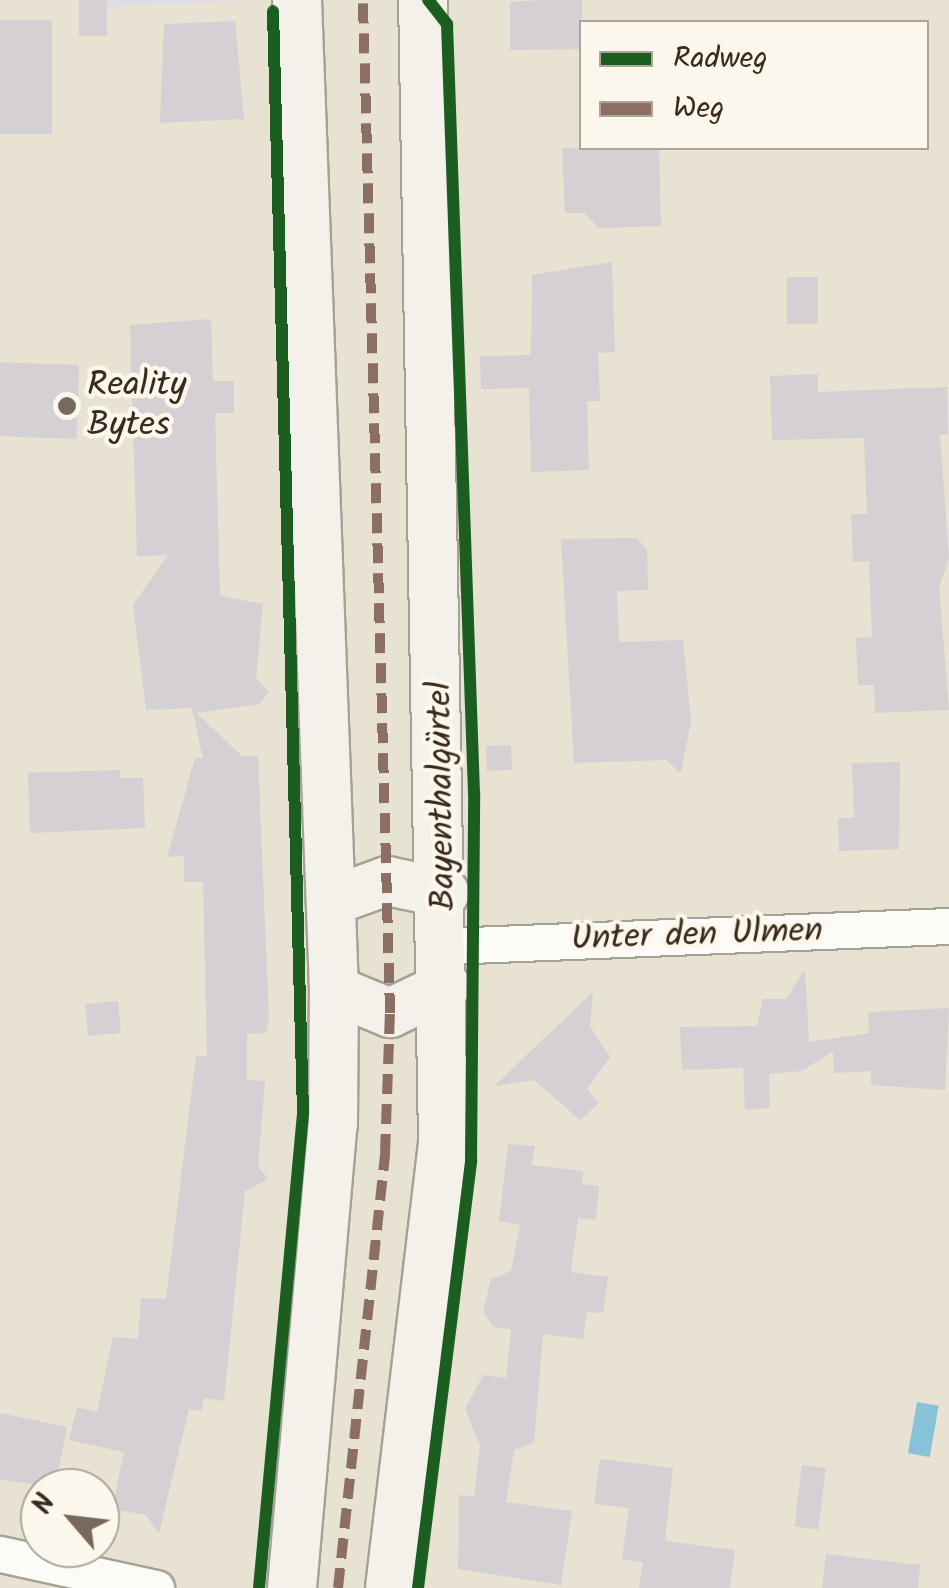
<!DOCTYPE html>
<meta charset="utf-8">
<style>
body{margin:0}
#map{position:relative;width:949px;height:1588px;overflow:hidden;background:#e7e2d1;font-family:Kalam,sans-serif}
div>[style]{position:absolute}
[style*='--x']{left:calc(var(--x)*1px);top:calc(var(--y)*1px);width:calc(var(--w)*1px);rotate:calc(var(--a)*1deg)}
.built>*{inset:0;background:#dedce6}
.water>*{inset:0;background:#87c2d8;transform-origin:0 0}
.building>*{inset:0;background:#d5d0d3;transform-origin:0 0}
.roads{filter:drop-shadow(2px 0 #a6a195) drop-shadow(-2px 0 #a6a195) drop-shadow(0 2px #a6a195) drop-shadow(0 -2px #a6a195)}
.street>*{height:35px;margin:-17.5px;padding:0 17.5px;transform-origin:17.5px;border-radius:17.5px;background:#fbfbf8}
.secondary>*{height:48px;margin:-24px;padding:0 24px;transform-origin:24px;border-radius:24px;background:#f4f0ea}
.quiet>*{height:10px;margin-top:-5px;transform-origin:0;background:repeating-linear-gradient(90deg,#8d6e63 0 20px,transparent 0 30px)}
.cycleway>*{height:12px;margin:-6px;padding:0 6px;transform-origin:6px;border-radius:6px;background:#1b5e20}
.dots>*{width:28px;height:28px;translate:-50% -50%;box-sizing:border-box;border:5px solid #fbf7ec;border-radius:50%}
span{translate:-50% -50%;white-space:nowrap;text-align:center;line-height:1.15;-webkit-text-stroke:9px #fbf7ec;paint-order:stroke}
.poi-label{font-size:35px;color:#3b2a1e}
.left{translate:0 -50%;text-align:left}
.street-label{font-size:35px;color:#3b2a1e}
.legend{position:absolute;left:579px;top:20px;width:350px;height:130px;box-sizing:border-box;background:#fbf7ec;border:2px solid #aea59a;margin:0;padding:12px 18px;list-style:none;font-size:30px;color:#3b2a1e}
.legend li{display:flex;align-items:center;gap:20px;height:50px}
.legend b{width:50px;border:2px solid #aea59a}
.north{position:absolute;left:20px;top:1468px;width:100px;height:100px;box-sizing:border-box;background:#fbf7ec;border:2px solid #aea59a;border-radius:50%;rotate:298deg;font-size:28px;font-weight:700;line-height:40px;text-align:center;color:#3b2a1e}
.north::after{content:'';display:block;margin:auto;width:35px;height:45px;background:#776a5d;clip-path:polygon(50% 0,100% 100%,50% 72%,0 100%)}
</style>
<div id="map">
<div class="built">
<div style="clip-path:polygon(78px 0,251px 0,78px 8px)"></div>
</div>
<div class="water">
<div style="left:917px;top:1402px;width:22px;height:52px;rotate:10deg"></div>
</div>
<div class="building">
<div style="left:79px;top:0;width:28px;height:36px"></div>
<div style="clip-path:polygon(541px 0,582px 0,582px 49px,510px 50px,510px 2px)"></div>
<div style="left:52px;top:20px;width:114px;height:52px;rotate:90deg"></div>
<div style="clip-path:polygon(235px 21px,244px 119px,160px 123px,164px 24px)"></div>
<div style="clip-path:polygon(562px 148px,659px 148px,661px 226px,599px 228px,584px 213px,565px 213px)"></div>
<div style="clip-path:polygon(612px 262px,615px 352px,598px 353px,600px 401px,587px 401px,589px 470px,531px 472px,529px 388px,481px 389px,480px 356px,531px 355px,532px 275px)"></div>
<div style="left:787px;top:277px;width:31px;height:47px"></div>
<div style="clip-path:polygon(211px 319px,213px 381px,234px 381px,234px 413px,215px 413px,220px 596px,263px 604px,256px 678px,269px 692px,259px 704px,196px 713px,242px 756px,258px 756px,269px 1020px,266px 1033px,247px 1034px,247px 1080px,265px 1081px,258px 1167px,268px 1179px,245px 1191px,224px 1401px,204px 1398px,201px 1411px,189px 1409px,159px 1533px,146px 1515px,112px 1509px,124px 1452px,69px 1440px,77px 1407px,97px 1412px,113px 1337px,138px 1339px,141px 1298px,166px 1299px,196px 1056px,207px 1056px,203px 882px,184px 882px,184px 856px,167px 857px,195px 758px,203px 758px,192px 708px,146px 710px,133px 605px,168px 555px,137px 556px,130px 325px)"></div>
<div style="left:79px;top:365px;width:74px;height:79px;rotate:92deg"></div>
<div style="clip-path:polygon(818px 374px,818px 392px,947px 387px,948px 434px,940px 435px,949px 558px,939px 587px,949px 710px,875px 713px,874px 685px,858px 685px,856px 638px,872px 637px,869px 561px,853px 562px,851px 514px,867px 514px,864px 438px,772px 440px,770px 376px)"></div>
<div style="clip-path:polygon(636px 538px,647px 550px,648px 590px,617px 591px,619px 642px,683px 640px,691px 721px,681px 773px,666px 760px,574px 763px,561px 539px)"></div>
<div style="left:511px;top:745px;width:25px;height:25px;rotate:88deg"></div>
<div style="clip-path:polygon(900px 762px,899px 849px,839px 851px,838px 818px,854px 818px,852px 763px)"></div>
<div style="clip-path:polygon(120px 770px,120px 778px,143px 778px,145px 828px,30px 833px,28px 773px)"></div>
<div style="clip-path:polygon(805px 969px,809px 1042px,869px 1033px,868px 1012px,949px 1008px,945px 1090px,871px 1085px,871px 1071px,834px 1073px,833px 1051px,802px 1071px,769px 1074px,770px 1108px,745px 1110px,743px 1068px,682px 1070px,680px 1027px,757px 1026px,763px 999px,786px 999px)"></div>
<div style="clip-path:polygon(593px 992px,590px 1027px,610px 1057px,587px 1089px,599px 1103px,580px 1120px,534px 1080px,494px 1086px)"></div>
<div style="left:118px;top:1001px;width:32px;height:33px;rotate:85deg"></div>
<div style="clip-path:polygon(508px 1144px,535px 1146px,532px 1165px,583px 1171px,582px 1184px,599px 1186px,596px 1220px,578px 1218px,571px 1272px,608px 1277px,603px 1313px,587px 1312px,583px 1339px,543px 1334px,534px 1442px,514px 1450px,506px 1502px,572px 1511px,561px 1585px,458px 1569px,459px 1495px,474px 1497px,480px 1446px,465px 1408px,484px 1375px,506px 1378px,511px 1329px,493px 1327px,483px 1311px,491px 1279px,511px 1271px,520px 1225px,499px 1221px)"></div>
<div style="clip-path:polygon(0 1413px,67px 1427px,55px 1488px,0 1479px)"></div>
<div style="clip-path:polygon(600px 1459px,673px 1468px,665px 1541px,735px 1550px,730px 1588px,639px 1588px,643px 1562px,622px 1559px,629px 1508px,594px 1504px)"></div>
<div style="left:802px;top:1465px;width:24px;height:62px;rotate:7deg"></div>
<div style="clip-path:polygon(826px 1554px,920px 1565px,918px 1588px,822px 1588px)"></div>
</div>
<div class="roads">
<div class="street">
<div style="--x:446;--y:946;--w:503;--a:-2.28"></div>
<div style="--x:0;--y:1554;--w:160;--a:12.3"></div>
</div>
<div class="secondary">
<div style="--x:332;--y:901;--w:59;--a:-20"></div>
<div style="--x:387;--y:881;--w:59;--a:11.7"></div>
<div style="--x:334;--y:990;--w:61;--a:22.3"></div>
<div style="--x:390;--y:1013;--w:62;--a:-25.7"></div>
<div style="--x:292;--y:1588;--w:466;--a:-85"></div>
<div style="--x:333;--y:1124;--w:134;--a:-89.6"></div>
<div style="--x:334;--y:990;--w:991;--a:-92.14"></div>
<div style="--x:390;--y:1588;--w:450;--a:-83.2"></div>
<div style="--x:443;--y:1141;--w:1141;--a:-91"></div>
</div>
</div>
<div class="quiet">
<div style="--x:338;--y:1588;--w:437;--a:-83.8"></div>
<div style="--x:385;--y:1154;--w:141;--a:-88"></div>
<div style="--x:390;--y:1013;--w:1013;--a:-91.53"></div>
</div>
<div class="cycleway">
<div style="--x:259;--y:1588;--w:477;--a:-84.7"></div>
<div style="--x:303;--y:1113;--w:1102;--a:-91.56"></div>
<div style="--x:418;--y:1588;--w:430;--a:-82.9"></div>
<div style="--x:471;--y:1161;--w:368;--a:-89.5"></div>
<div style="--x:474;--y:793;--w:769;--a:-92.01"></div>
<div style="--x:447;--y:24;--w:31;--a:-128"></div>
</div>
<div class="dots">
<div style="left:67px;top:406px;background:#776a5d"></div>
</div>
<div class="poi-label">
<span class="left" style="left:87px;top:406px">Reality<br>Bytes</span>
</div>
<div class="street-label">
<span style="left:443px;top:796px;rotate:-91deg">Bayenthalgürtel</span>
<span style="left:697px;top:936px;rotate:-2deg">Unter den Ulmen</span>
</div>
<ul class="legend">
<li><b style="height:12px;background:#1b5e20"></b>Radweg</li>
<li><b style="height:12px;background:#8d6e63"></b>Weg</li>
</ul>
<div class="north">N</div>
</div>
